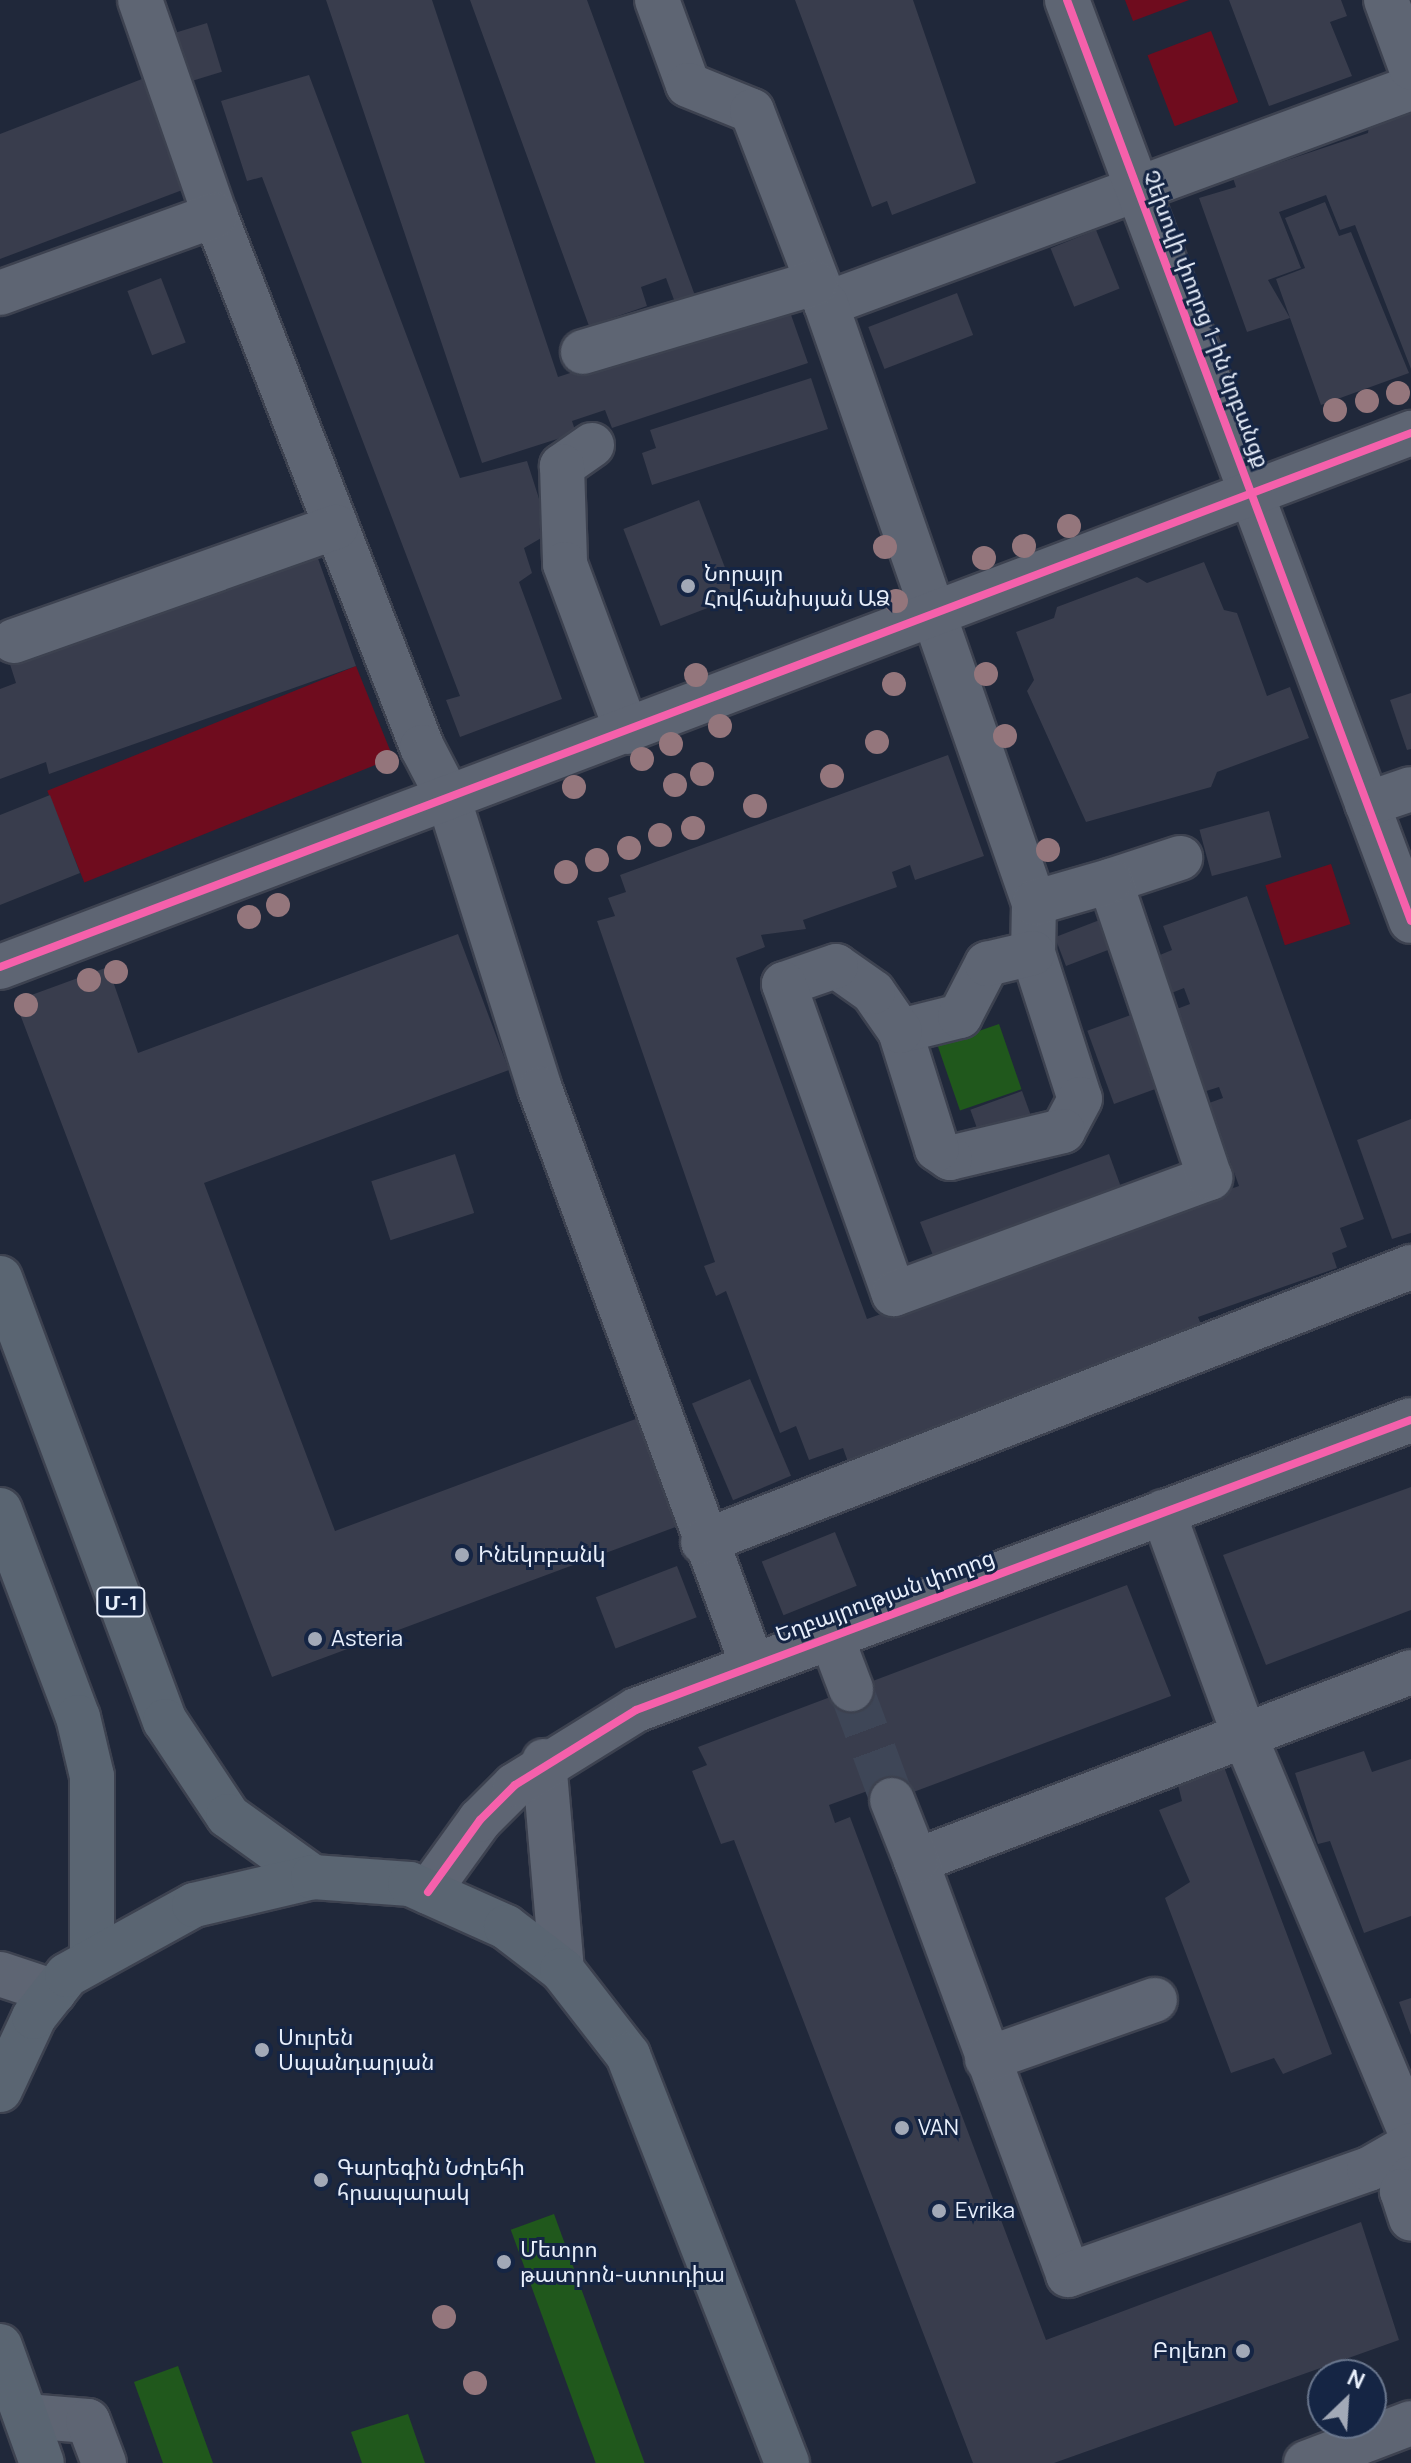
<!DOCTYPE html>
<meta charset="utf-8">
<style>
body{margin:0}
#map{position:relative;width:1411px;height:2463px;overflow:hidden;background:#20283a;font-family:Manrope,"Noto Sans Armenian",sans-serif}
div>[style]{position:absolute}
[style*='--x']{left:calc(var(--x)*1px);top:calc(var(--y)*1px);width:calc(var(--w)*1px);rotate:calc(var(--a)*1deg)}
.green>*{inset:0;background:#6f0c1e;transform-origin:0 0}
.water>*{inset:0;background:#20581c;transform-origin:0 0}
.building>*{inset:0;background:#393d4d;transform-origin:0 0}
.minor-tunnel>*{height:44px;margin-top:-22px;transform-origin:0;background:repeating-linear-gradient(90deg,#3e4657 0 44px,transparent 0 66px)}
.roads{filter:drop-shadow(2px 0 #3d4250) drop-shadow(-2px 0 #3d4250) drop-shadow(0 2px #3d4250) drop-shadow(0 -2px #3d4250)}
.minor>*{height:44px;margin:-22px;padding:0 22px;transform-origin:22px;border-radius:22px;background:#5e6573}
.major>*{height:44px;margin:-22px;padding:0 22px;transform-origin:22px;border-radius:22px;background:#5a6572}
.cycleway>*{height:8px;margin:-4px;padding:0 4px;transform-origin:4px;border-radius:4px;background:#f560ab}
.trees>*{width:24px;height:24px;margin:-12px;border-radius:50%;background:#94767c}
.dots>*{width:22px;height:22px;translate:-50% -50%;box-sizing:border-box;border:4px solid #152544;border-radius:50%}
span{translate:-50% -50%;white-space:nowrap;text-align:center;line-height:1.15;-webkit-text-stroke:6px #152544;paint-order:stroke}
.shield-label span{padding:2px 6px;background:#152544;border:2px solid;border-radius:6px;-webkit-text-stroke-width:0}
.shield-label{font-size:20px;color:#e8effb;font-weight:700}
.street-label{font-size:22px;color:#e8effb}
.poi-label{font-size:22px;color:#e8effb}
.left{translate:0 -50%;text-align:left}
.right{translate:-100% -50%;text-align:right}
.north{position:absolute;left:1307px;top:2359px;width:80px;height:80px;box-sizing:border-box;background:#152544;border:2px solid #69768d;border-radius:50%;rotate:25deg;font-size:22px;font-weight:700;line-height:32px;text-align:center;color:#e8effb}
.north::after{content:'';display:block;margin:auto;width:28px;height:36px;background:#a2a9b7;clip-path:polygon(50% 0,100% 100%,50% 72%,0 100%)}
</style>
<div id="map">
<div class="green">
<div style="clip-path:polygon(1125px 0,1189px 0,1133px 21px)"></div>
<div style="left:1211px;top:31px;width:76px;height:68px;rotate:69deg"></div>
<div style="left:356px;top:666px;width:99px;height:333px;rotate:68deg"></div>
<div style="left:1331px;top:864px;width:63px;height:69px;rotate:72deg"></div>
</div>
<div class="water">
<div style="left:999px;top:1024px;width:69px;height:65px;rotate:71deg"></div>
<div style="left:554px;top:2214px;width:265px;height:46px;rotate:70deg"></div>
<div style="clip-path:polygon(178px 2366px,213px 2463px,163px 2463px,134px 2382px)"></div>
<div style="clip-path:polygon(408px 2414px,425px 2463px,362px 2463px,351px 2432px)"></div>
</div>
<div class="building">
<div style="clip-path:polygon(326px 0,432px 0,558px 377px,706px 328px,710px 339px,790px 312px,808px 363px,612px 428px,605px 410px,572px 421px,576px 433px,482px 463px)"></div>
<div style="clip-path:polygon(470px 0,587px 0,697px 301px,677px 308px,666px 278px,641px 287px,647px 306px,589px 326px)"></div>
<div style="clip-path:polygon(795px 0,913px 0,976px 183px,892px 215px,887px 201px,872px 207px)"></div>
<div style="clip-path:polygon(1229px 0,1341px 0,1347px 16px,1330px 22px,1352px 76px,1269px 106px)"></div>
<div style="left:207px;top:23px;width:51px;height:34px;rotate:73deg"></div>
<div style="clip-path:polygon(309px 75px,460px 478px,527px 461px,550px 533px,524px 548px,532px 573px,519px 582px,562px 699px,460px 737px,446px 700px,460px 696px,262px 177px,247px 181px,221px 101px)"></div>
<div style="clip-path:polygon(142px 79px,185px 189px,0 259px,0 134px)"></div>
<div style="clip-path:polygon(1411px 107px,1411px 369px,1355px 225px,1340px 230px,1326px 195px,1279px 212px,1301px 268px,1268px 280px,1290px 318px,1276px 279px,1305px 268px,1285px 218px,1325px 202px,1339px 236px,1351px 232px,1409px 373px,1321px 405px,1290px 318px,1247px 332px,1199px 198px,1236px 187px,1233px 178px,1368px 133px,1369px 124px)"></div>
<div style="left:1096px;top:230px;width:63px;height:49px;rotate:68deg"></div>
<div style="left:161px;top:278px;width:69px;height:36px;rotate:69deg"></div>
<div style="left:957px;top:293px;width:45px;height:95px;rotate:69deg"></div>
<div style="clip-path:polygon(811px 378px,828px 429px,652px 485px,642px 453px,656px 448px,650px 430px)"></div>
<div style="left:699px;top:500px;width:104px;height:81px;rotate:69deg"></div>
<div style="clip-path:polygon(315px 550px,356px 666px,49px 774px,46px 762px,0 779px,0 689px,16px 683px,8px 658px)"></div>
<div style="clip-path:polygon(1204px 562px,1224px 610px,1237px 613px,1267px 696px,1290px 687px,1309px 738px,1217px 772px,1211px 787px,1086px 822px,1027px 691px,1034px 680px,1016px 632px,1054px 618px,1057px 607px,1137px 577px,1147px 583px)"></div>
<div style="clip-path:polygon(1411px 693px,1411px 749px,1407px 750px,1390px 700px)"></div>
<div style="clip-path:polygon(948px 755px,984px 856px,915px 880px,910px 865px,892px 872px,897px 887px,803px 920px,806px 929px,761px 935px,765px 947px,736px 958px,867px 1319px,1239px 1186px,1209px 1103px,1223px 1098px,1219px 1087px,1203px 1092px,1174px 1010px,1190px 1004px,1184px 988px,1169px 994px,1155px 957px,1172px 950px,1163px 926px,1247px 896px,1364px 1219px,1340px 1228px,1347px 1247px,1332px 1253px,1337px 1268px,1198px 1317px,1205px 1334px,848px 1462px,843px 1448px,809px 1460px,796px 1426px,780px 1433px,726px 1291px,716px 1296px,704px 1266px,715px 1262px,597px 921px,615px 916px,608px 898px,626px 892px,620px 875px)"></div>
<div style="clip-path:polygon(50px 795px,80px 873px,0 905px,0 815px)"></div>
<div style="left:1269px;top:811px;width:48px;height:72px;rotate:75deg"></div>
<div style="left:1110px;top:916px;width:31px;height:59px;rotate:69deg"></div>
<div style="clip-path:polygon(458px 934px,509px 1070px,204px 1183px,335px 1531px,641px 1417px,681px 1525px,272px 1677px,15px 1001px,108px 967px,138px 1053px)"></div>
<div style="left:1139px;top:1012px;width:78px;height:55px;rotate:70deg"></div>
<div style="left:1022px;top:1091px;width:35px;height:55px;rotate:70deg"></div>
<div style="clip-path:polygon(1411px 1119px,1411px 1233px,1392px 1239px,1357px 1140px)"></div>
<div style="left:455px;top:1154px;width:62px;height:88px;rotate:72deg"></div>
<div style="clip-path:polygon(1109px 1154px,1125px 1198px,934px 1258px,920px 1222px)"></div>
<div style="left:750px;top:1379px;width:105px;height:63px;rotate:67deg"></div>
<div style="clip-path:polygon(1411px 1487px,1411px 1610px,1266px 1665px,1223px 1555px)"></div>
<div style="left:835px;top:1532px;width:58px;height:79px;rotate:68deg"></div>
<div style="left:677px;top:1566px;width:55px;height:87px;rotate:69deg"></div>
<div style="clip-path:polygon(1127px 1585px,1171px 1696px,892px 1800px,879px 1804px,873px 1789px,829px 1805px,835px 1823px,850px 1817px,1046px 2340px,1361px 2222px,1399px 2340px,1054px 2463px,973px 2463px,734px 1840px,721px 1844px,692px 1771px,707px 1765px,698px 1747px)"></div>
<div style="clip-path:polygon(1364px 1751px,1372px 1772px,1411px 1759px,1411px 1916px,1364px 1933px,1330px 1841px,1318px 1844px,1295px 1773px)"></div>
<div style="clip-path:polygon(1224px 1767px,1332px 2054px,1283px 2074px,1274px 2058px,1231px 2073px,1165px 1898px,1190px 1882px,1159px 1810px,1182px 1801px,1178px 1785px)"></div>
<div style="clip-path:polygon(1411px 1998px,1411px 2035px,1399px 2002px)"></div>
</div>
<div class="minor-tunnel">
<div style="--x:851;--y:1689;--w:118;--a:69.7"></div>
</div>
<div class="roads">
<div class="minor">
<div style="--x:140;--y:0;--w:228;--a:70.8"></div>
<div style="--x:215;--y:215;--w:571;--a:68.74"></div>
<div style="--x:422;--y:747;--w:56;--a:62.5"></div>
<div style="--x:448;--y:797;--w:306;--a:72.5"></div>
<div style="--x:540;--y:1089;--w:613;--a:69.76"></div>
<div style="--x:657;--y:0;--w:90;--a:70"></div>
<div style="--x:688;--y:85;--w:69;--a:22.1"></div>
<div style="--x:752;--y:111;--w:207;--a:69"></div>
<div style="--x:826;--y:304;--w:624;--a:-20.27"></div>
<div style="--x:1067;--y:0;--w:983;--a:69.52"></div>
<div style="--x:1386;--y:0;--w:72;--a:69.8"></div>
<div style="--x:0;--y:293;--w:229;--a:-19.9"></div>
<div style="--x:826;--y:304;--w:634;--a:70.85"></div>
<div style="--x:1034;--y:903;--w:50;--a:91.1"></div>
<div style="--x:1033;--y:953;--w:153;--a:72.2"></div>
<div style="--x:1080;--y:1099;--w:36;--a:118"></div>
<div style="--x:1063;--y:1131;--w:116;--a:166.6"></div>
<div style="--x:950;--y:1158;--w:16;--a:-145"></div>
<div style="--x:937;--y:1149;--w:124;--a:-107.4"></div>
<div style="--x:900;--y:1031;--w:62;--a:-14"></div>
<div style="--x:960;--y:1016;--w:59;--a:-62.6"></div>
<div style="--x:987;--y:964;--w:47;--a:-13.4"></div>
<div style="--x:583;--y:352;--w:242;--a:-16.6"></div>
<div style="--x:592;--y:445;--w:37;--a:145"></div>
<div style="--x:562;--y:466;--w:98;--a:88.2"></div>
<div style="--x:565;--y:564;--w:179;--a:69.7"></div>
<div style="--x:14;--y:641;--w:342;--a:-19.5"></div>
<div style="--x:1367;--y:804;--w:46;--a:-18.8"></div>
<div style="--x:1110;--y:881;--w:74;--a:-18.2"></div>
<div style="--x:0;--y:967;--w:1509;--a:-20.73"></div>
<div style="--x:900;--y:1031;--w:47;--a:-124.7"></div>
<div style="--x:873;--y:992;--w:45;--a:-144.9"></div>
<div style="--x:836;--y:966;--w:55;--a:160.9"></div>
<div style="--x:784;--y:984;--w:329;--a:70.5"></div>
<div style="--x:894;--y:1294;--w:337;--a:-20.2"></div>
<div style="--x:1210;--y:1178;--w:313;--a:-108.6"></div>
<div style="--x:1110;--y:881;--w:79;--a:163.9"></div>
<div style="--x:1163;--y:1512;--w:234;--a:70"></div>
<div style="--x:1243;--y:1732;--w:436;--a:67.3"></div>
<div style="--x:703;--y:1542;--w:760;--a:-21.23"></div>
<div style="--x:831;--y:1636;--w:57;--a:69.3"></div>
<div style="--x:1411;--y:1672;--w:530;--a:159.1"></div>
<div style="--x:916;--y:1861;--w:441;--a:69.8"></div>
<div style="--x:1068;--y:2275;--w:319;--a:-19.4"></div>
<div style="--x:1369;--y:2169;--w:48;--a:-29.7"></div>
<div style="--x:544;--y:1761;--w:210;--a:85.1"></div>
<div style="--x:892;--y:1800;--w:66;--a:68.5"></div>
<div style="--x:428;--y:1892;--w:89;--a:-54.2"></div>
<div style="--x:480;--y:1820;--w:49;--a:-45"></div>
<div style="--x:515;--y:1785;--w:142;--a:-31.8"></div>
<div style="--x:636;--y:1710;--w:827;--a:-20.52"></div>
<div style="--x:0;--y:1974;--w:57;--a:18.4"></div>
<div style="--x:987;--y:2059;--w:178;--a:-19.4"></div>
<div style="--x:1411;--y:2178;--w:16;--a:125"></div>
<div style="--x:1402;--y:2191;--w:29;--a:72"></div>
<div style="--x:26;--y:2416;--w:62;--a:4.6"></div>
<div style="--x:88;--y:2421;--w:45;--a:69.1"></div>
<div style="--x:1306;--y:2463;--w:112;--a:-20.9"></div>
</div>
<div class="major">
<div style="--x:0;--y:1278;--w:473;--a:69.6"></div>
<div style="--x:165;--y:1721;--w:114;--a:56.4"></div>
<div style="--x:228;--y:1816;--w:105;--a:35.7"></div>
<div style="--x:0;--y:1510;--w:221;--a:69.4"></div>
<div style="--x:78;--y:1717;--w:61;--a:76.7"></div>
<div style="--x:92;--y:1776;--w:182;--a:90"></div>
<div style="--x:0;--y:2090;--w:81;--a:-65"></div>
<div style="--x:34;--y:2017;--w:53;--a:-51.8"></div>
<div style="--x:67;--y:1975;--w:145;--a:-28.9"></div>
<div style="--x:194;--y:1905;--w:122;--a:-13.2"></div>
<div style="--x:313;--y:1877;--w:97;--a:4.1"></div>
<div style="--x:410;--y:1884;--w:105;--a:24.1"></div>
<div style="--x:506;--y:1927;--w:71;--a:37.5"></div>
<div style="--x:562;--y:1970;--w:108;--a:52.2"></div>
<div style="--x:628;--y:2055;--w:438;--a:68.7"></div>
<div style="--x:0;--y:2346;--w:124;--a:70.3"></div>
</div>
</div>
<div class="cycleway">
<div style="--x:1067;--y:0;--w:983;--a:69.52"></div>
<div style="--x:0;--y:967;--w:1509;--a:-20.73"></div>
<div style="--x:428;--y:1892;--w:89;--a:-54.2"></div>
<div style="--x:480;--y:1820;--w:49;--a:-45"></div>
<div style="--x:515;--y:1785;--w:142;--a:-31.8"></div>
<div style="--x:636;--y:1710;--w:827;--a:-20.52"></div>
</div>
<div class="trees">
<div style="left:1398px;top:393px"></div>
<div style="left:1367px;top:401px"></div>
<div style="left:1335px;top:410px"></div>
<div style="left:1069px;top:526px"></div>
<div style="left:1024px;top:546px"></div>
<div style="left:885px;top:547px"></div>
<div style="left:984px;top:558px"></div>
<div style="left:896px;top:601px"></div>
<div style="left:986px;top:674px"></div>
<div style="left:696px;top:675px"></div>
<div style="left:894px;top:684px"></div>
<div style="left:720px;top:726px"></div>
<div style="left:1005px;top:736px"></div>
<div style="left:877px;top:742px"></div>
<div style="left:671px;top:744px"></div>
<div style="left:642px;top:759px"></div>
<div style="left:387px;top:762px"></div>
<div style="left:702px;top:774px"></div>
<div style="left:832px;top:776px"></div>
<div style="left:675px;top:785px"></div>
<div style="left:574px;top:787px"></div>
<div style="left:755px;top:806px"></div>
<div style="left:693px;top:828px"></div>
<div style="left:660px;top:835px"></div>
<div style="left:629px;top:848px"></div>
<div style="left:1048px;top:850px"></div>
<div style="left:597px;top:860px"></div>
<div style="left:566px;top:872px"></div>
<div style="left:278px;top:905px"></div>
<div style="left:249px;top:917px"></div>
<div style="left:116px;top:972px"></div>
<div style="left:89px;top:980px"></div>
<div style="left:26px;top:1005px"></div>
<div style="left:444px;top:2317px"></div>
<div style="left:475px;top:2383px"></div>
</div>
<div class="dots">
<div style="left:688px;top:586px;background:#a2a9b7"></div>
<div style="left:462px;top:1555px;background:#a2a9b7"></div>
<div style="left:315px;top:1639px;background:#a2a9b7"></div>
<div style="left:262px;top:2050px;background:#a2a9b7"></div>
<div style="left:902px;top:2128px;background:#a2a9b7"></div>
<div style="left:321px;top:2180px;background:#a2a9b7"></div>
<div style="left:939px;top:2211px;background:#a2a9b7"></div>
<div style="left:504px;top:2262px;background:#a2a9b7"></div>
<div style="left:1243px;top:2351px;background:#a2a9b7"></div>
</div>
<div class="shield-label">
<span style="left:121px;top:1602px">Մ-1</span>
</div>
<div class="street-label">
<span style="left:1206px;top:319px;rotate:69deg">Չեխովի փողոց 1-ին նրբանցք</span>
<span style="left:885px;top:1596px;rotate:-20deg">Եղբայրության փողոց</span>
</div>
<div class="poi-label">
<span class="left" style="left:704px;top:586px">Նորայր<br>Հովհանիսյան ԱՁ</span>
<span class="left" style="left:478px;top:1555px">Ինեկոբանկ</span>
<span class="left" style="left:331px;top:1639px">Asteria</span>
<span class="left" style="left:278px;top:2050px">Սուրեն<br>Սպանդարյան</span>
<span class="left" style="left:918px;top:2128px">VAN</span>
<span class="left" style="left:337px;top:2180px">Գարեգին Նժդեհի<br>հրապարակ</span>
<span class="left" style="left:955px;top:2211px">Evrika</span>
<span class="left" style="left:520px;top:2262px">Մետրո<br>թատրոն-ստուդիա</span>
<span class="right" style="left:1227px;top:2351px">Բոլեռո</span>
</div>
<div class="north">N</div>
</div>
